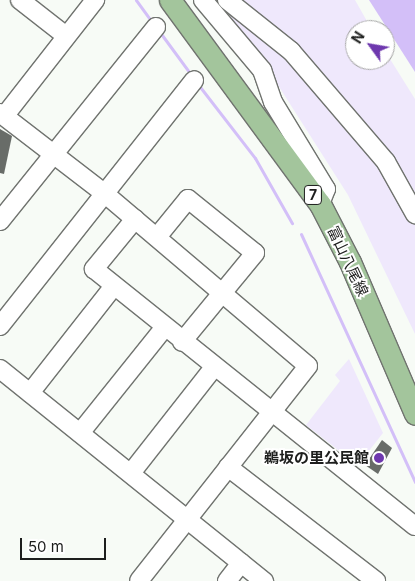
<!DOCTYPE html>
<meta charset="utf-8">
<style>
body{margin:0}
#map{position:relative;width:415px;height:581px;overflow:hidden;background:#f7fbf6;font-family:Inter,"Noto Sans JP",sans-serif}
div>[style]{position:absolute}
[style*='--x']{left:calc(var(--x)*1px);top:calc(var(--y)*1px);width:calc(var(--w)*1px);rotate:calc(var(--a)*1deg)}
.green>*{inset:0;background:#efe8fc}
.water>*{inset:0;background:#d3bff8}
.stream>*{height:3px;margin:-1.5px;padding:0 1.5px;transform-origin:1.5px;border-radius:1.5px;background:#d3bff8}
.building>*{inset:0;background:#686c68}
.roads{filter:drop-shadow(1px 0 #70736f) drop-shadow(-1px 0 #70736f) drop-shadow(0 1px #70736f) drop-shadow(0 -1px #70736f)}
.minor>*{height:18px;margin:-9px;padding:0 9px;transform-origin:9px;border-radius:9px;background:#fff}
.major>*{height:21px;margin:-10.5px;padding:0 10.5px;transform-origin:10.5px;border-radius:10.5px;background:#a3c59c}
.dots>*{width:14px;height:14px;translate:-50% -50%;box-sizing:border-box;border:2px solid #fff;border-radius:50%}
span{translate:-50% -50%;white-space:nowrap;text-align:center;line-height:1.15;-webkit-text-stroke:4px #fff;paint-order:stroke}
.shield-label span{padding:1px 4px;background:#fff;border:1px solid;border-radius:4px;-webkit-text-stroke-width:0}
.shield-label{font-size:14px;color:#1d1e1d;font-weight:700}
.street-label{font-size:15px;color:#1d1e1d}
.poi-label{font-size:15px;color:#1d1e1d;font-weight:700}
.right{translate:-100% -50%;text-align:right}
.north{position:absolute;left:345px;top:20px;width:50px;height:50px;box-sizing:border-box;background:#fff;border:1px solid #a5a5a5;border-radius:50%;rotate:302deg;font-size:14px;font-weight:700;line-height:20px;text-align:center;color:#1d1e1d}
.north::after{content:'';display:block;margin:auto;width:18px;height:22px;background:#6e38ae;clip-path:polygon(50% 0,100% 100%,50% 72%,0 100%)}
.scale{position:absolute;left:20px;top:538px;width:86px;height:22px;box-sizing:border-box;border:2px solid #1d1e1d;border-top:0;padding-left:6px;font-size:15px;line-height:18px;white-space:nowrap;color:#1d1e1d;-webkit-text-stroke:4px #fff;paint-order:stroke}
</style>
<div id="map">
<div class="green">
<div style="clip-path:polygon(214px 0,355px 0,372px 30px,355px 30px,355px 60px,385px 60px,385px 51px,415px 99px,415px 334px,348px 195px,276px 82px)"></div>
<div style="clip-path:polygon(349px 359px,383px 433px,361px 461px,355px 456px,351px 460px,306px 425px,340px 381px,335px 375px)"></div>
</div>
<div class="water">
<div style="clip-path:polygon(369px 0,415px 0,415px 72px)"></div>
</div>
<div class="stream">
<div style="--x:136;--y:0;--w:27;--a:54"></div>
<div style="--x:159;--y:31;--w:56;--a:53.7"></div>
<div style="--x:197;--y:83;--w:95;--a:52.3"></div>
<div style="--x:255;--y:158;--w:75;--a:60.4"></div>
<div style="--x:301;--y:234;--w:273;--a:65.3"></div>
</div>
<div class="building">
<div style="clip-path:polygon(0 129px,12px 136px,4px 174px,0 173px)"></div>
<div style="clip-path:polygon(382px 440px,392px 448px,378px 474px,365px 465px)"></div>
</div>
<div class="roads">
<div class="minor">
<div style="--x:20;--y:0;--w:58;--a:38"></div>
<div style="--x:203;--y:0;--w:92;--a:49.9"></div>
<div style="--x:262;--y:70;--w:34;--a:71"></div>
<div style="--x:273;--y:102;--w:102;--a:58.7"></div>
<div style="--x:326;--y:189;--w:16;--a:112"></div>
<div style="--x:227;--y:0;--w:82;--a:38.6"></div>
<div style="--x:291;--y:51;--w:146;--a:49.4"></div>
<div style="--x:386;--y:162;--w:60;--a:60.9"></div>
<div style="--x:0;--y:113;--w:131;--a:37.6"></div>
<div style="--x:104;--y:193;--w:267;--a:40.3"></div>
<div style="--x:308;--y:366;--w:273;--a:128.2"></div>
<div style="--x:6;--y:114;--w:145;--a:-52"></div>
<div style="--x:135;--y:219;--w:65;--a:129.4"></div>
<div style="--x:94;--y:269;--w:411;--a:38.7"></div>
<div style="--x:0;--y:221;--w:249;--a:-51.2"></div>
<div style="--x:157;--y:237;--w:49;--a:-50.8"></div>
<div style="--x:188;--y:199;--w:86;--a:38.9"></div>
<div style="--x:255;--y:253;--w:115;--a:129.4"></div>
<div style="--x:0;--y:326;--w:313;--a:-51.7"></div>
<div style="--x:0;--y:369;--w:339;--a:38.8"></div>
<div style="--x:30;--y:393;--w:136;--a:-51.9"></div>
<div style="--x:80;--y:433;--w:134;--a:-51.3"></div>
<div style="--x:228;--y:467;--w:187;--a:37.6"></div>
<div style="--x:131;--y:473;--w:135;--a:-51.9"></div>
<div style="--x:227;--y:581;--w:23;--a:-52"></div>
</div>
<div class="major">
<div style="--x:170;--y:0;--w:253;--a:53.7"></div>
<div style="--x:320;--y:204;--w:65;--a:62.7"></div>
<div style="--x:350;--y:262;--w:165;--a:66.8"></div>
</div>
</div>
<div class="dots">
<div style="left:379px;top:458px;background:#6e38ae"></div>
</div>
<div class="shield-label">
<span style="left:313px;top:195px">7</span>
</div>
<div class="street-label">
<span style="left:348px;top:261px;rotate:65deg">富山八尾線</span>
</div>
<div class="poi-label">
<span class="right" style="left:369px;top:458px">鵜坂の里公民館</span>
</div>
<div class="north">N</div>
<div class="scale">50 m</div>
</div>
